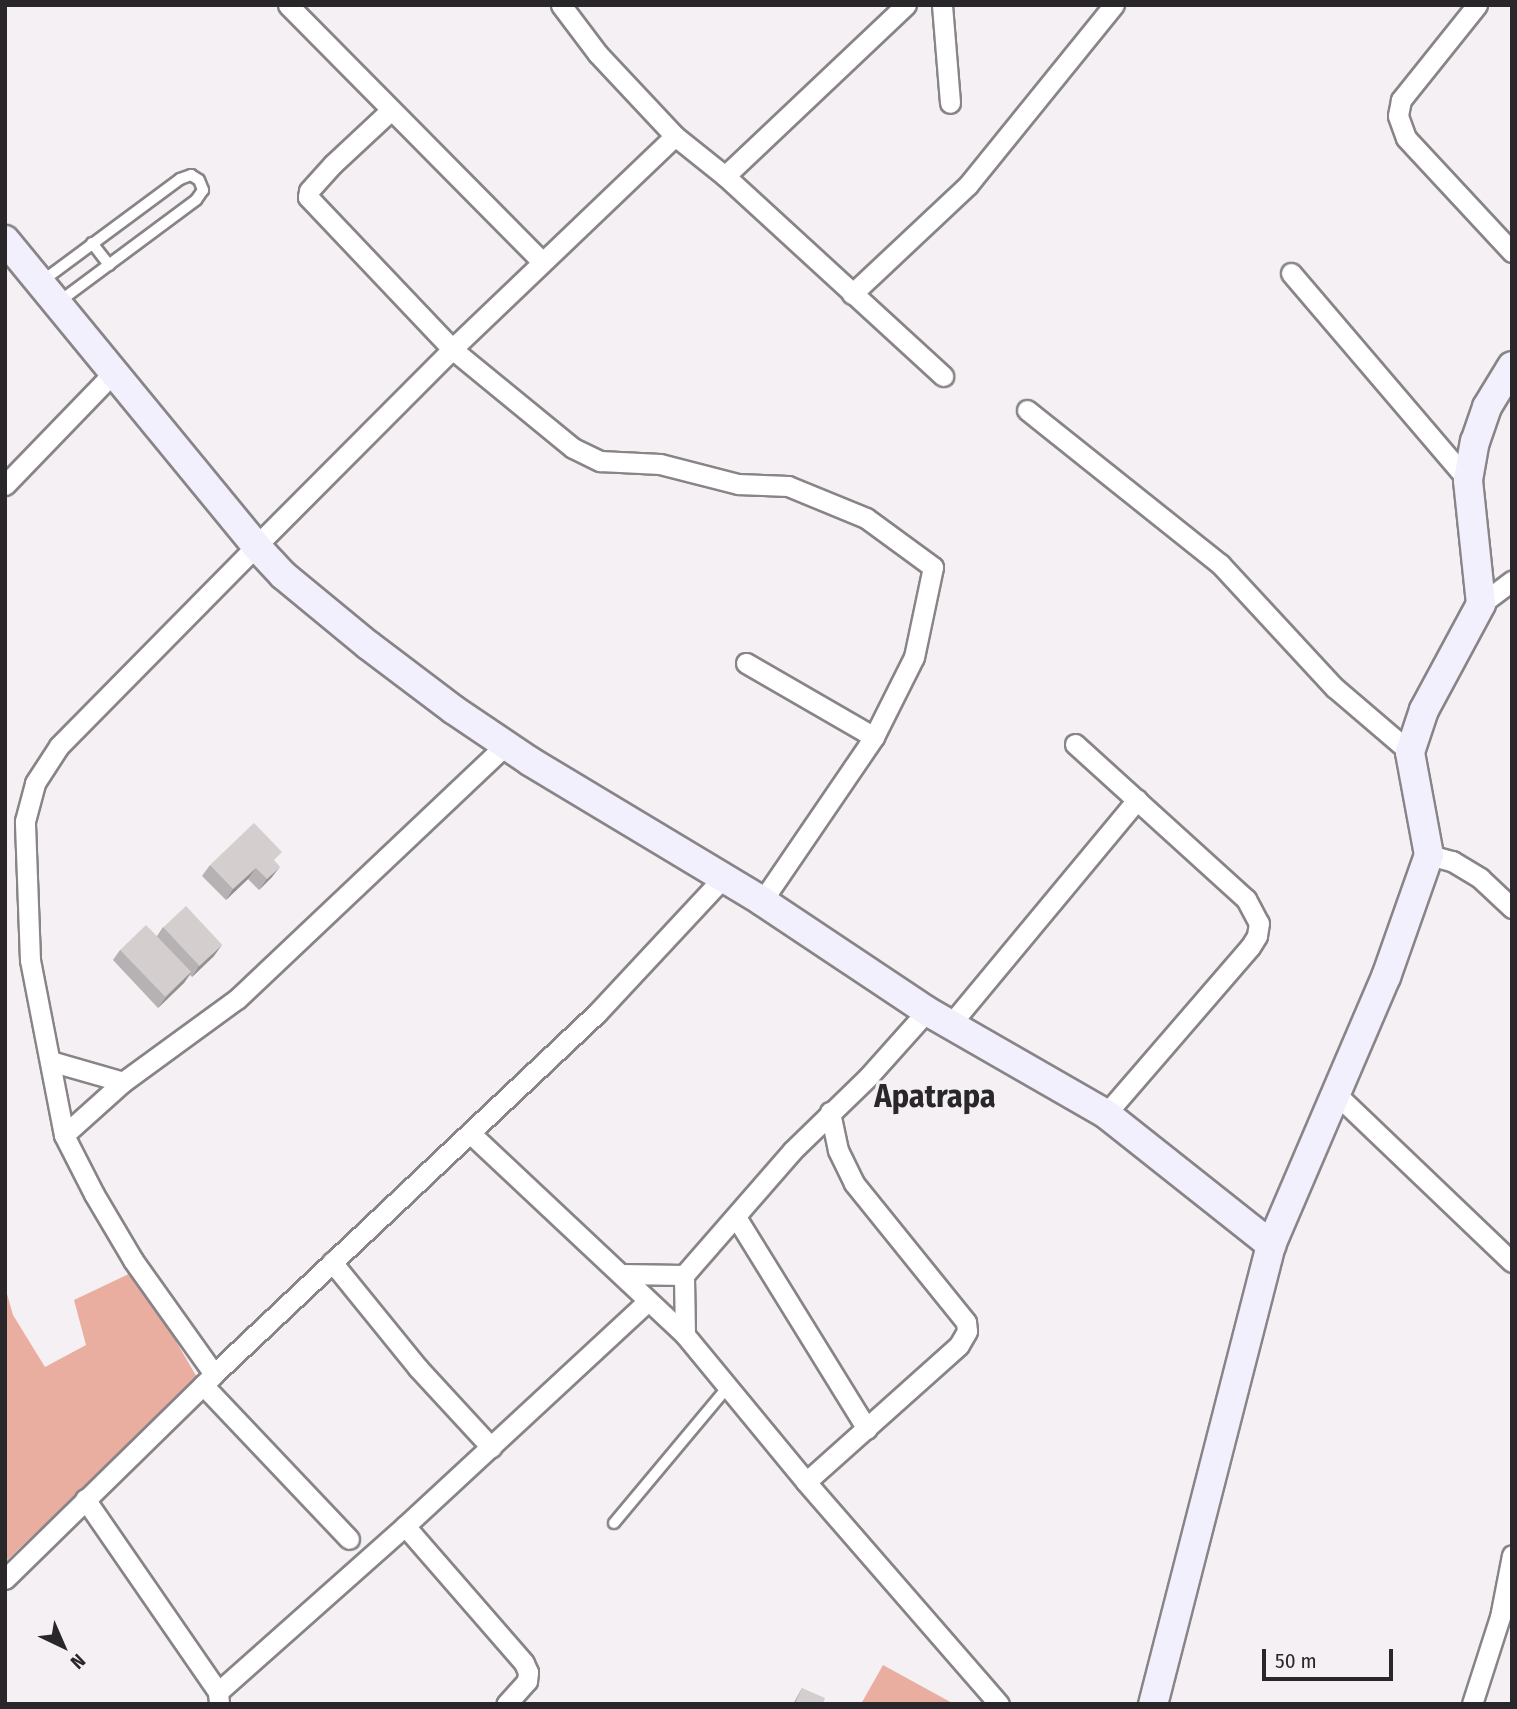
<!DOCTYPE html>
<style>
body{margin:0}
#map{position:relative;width:1517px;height:1709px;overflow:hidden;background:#f5f0f4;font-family:"Fira Sans Condensed",sans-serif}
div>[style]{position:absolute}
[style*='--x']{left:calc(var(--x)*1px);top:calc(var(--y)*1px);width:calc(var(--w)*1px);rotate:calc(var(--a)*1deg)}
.green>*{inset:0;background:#eaaea1}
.roads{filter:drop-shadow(2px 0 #888487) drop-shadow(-2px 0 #888487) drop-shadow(0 2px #888487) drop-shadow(0 -2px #888487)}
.lane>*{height:10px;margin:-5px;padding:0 5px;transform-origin:5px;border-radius:5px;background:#fff}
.street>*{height:19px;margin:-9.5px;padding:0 9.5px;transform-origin:9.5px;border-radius:9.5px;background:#fff}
.secondary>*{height:28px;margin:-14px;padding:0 14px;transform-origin:14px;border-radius:14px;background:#f3f0fe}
.wall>*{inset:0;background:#b6b1b2}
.shaded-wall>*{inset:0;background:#949091}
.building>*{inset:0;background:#d4cecf;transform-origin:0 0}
span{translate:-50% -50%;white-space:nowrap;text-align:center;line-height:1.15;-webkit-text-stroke:7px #f5f0f4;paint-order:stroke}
.district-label{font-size:32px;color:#292729;font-weight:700}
.frame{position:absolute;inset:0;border:7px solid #292729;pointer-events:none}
.north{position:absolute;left:28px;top:1611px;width:70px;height:70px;-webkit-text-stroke:5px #f5f0f4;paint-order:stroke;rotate:136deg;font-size:19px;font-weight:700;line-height:28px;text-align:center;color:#292729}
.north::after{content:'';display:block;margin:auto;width:24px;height:32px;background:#292729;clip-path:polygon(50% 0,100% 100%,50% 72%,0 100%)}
.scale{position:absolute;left:1262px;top:1649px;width:131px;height:32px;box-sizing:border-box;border:4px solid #292729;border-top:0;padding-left:9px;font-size:21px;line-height:24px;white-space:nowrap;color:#292729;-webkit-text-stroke:5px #f5f0f4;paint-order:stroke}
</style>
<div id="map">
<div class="green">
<div style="clip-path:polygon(135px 1271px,198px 1379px,5px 1562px,5px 1287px,13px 1315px,45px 1367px,86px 1345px,74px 1300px)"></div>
<div style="clip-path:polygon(883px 1665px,954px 1704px,861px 1704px)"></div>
</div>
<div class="roads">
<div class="lane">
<div style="--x:92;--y:243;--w:28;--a:52"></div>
<div style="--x:41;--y:282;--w:173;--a:-36.5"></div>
<div style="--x:180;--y:179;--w:12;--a:-20"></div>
<div style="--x:191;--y:175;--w:9;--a:32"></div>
<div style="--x:199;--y:180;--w:11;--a:68"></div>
<div style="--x:203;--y:190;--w:12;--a:125"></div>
<div style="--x:196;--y:200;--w:169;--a:143.4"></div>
<div style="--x:614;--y:1523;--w:176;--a:-50.1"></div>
</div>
<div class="street">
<div style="--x:288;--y:5;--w:361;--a:45.3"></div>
<div style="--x:561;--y:5;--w:61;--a:52.9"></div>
<div style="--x:598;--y:54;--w:112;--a:46.8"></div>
<div style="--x:675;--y:136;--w:64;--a:38.7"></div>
<div style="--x:725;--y:176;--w:296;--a:42.5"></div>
<div style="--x:942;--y:5;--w:98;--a:85.3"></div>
<div style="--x:1477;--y:5;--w:122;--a:128.7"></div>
<div style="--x:1401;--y:100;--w:16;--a:101"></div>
<div style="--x:1398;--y:116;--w:23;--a:70"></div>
<div style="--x:1406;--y:138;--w:156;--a:47.1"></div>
<div style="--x:391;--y:110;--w:79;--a:137"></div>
<div style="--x:333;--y:164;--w:36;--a:132"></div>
<div style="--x:309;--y:191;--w:6;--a:99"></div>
<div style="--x:308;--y:197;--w:209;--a:46.5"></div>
<div style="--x:452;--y:349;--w:156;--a:39.3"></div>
<div style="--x:573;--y:448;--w:30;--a:26"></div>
<div style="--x:600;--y:461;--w:60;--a:2.9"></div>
<div style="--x:660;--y:464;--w:81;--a:14.4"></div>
<div style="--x:738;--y:484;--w:50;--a:2.3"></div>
<div style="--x:788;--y:486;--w:84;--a:22.3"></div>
<div style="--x:866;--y:518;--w:83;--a:36.2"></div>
<div style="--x:933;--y:567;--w:92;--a:101.9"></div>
<div style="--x:914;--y:657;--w:89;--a:116.6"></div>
<div style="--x:874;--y:737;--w:199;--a:124.3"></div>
<div style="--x:725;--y:176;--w:249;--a:-43.4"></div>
<div style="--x:1291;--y:273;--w:272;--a:49.5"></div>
<div style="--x:852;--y:294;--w:159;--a:-43.2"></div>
<div style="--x:968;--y:185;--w:232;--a:-51"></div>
<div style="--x:1027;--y:410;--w:247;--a:38.6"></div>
<div style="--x:1220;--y:564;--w:169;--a:47.2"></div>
<div style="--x:1335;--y:688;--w:99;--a:40.5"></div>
<div style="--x:5;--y:485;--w:157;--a:-46"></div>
<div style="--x:1481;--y:604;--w:39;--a:-37"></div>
<div style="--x:746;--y:663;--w:148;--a:30"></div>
<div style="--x:1075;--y:744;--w:231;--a:42.2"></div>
<div style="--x:1246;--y:899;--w:27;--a:62"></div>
<div style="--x:1259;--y:923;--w:13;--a:99"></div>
<div style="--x:1257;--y:936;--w:13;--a:122"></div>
<div style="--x:1250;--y:947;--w:221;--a:130.8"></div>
<div style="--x:1429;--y:855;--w:24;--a:15"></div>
<div style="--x:1452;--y:861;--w:33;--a:31"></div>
<div style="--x:1480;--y:878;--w:44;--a:43.2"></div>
<div style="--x:950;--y:1025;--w:293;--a:-50.3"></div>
<div style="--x:50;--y:1061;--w:76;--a:16"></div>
<div style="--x:1336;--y:1094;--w:243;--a:43.7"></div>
<div style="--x:470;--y:1133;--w:295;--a:43.2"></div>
<div style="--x:685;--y:1335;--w:190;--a:50.5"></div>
<div style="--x:806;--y:1482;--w:294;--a:49"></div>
<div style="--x:64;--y:1135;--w:79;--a:-41.9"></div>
<div style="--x:123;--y:1082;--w:141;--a:-36.1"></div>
<div style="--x:237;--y:999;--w:370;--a:-43.4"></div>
<div style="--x:736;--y:1217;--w:249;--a:58.3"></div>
<div style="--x:332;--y:1262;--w:136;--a:50.9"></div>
<div style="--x:418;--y:1368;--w:108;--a:47.3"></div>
<div style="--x:621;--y:1274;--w:63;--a:0.9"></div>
<div style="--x:685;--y:1335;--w:60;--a:-91"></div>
<div style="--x:684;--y:1275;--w:164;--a:-48.9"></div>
<div style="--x:792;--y:1151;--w:106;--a:-44.2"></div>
<div style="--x:868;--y:1077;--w:89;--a:-48.2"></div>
<div style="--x:214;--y:1374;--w:140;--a:-125.4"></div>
<div style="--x:133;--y:1260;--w:77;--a:-120.6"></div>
<div style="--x:94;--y:1194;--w:66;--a:-117"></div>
<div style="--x:64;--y:1135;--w:178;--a:-101"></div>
<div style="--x:30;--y:960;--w:139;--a:-92.1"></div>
<div style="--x:25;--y:821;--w:39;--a:-75"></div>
<div style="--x:35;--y:783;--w:44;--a:-57"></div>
<div style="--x:59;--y:746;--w:281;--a:-45.4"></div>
<div style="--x:256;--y:546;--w:278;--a:-45.1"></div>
<div style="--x:452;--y:349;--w:308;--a:-43.7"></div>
<div style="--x:203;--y:1385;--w:212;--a:46.5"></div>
<div style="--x:806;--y:1482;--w:205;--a:-41.8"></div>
<div style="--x:959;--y:1345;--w:16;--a:-60"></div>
<div style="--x:967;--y:1331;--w:9;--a:-96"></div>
<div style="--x:966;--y:1322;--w:179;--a:-128.9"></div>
<div style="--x:854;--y:1183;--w:37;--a:-116"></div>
<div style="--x:838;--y:1150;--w:39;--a:-102"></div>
<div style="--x:85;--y:1499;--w:234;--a:55.4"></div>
<div style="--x:218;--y:1692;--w:11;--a:85"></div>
<div style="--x:405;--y:1526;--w:181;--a:49"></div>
<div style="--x:524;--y:1663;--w:10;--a:66"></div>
<div style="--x:528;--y:1672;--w:9;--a:96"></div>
<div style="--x:527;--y:1681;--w:31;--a:132"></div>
<div style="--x:5;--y:1579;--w:293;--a:-44.4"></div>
<div style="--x:214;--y:1374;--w:526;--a:-43.31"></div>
<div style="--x:597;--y:1013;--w:186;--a:-47"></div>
<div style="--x:218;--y:1692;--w:250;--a:-41.6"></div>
<div style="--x:405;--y:1526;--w:331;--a:-42.8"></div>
<div style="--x:1472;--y:1704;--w:91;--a:-72.2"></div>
<div style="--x:1500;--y:1617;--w:63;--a:-79"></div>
</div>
<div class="secondary">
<div style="--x:5;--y:240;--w:396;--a:50.6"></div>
<div style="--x:256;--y:546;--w:40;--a:47"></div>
<div style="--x:283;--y:575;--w:110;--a:39.5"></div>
<div style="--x:368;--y:645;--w:108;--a:37.1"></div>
<div style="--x:454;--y:710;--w:93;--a:34"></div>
<div style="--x:531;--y:762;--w:270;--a:31"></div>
<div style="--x:762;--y:901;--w:198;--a:33.7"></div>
<div style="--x:927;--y:1011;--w:207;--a:29.9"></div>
<div style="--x:1106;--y:1114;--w:211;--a:38.4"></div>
<div style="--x:1271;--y:1245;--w:474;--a:104.4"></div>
<div style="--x:1271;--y:1245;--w:292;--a:-66.8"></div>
<div style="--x:1386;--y:977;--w:129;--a:-70.6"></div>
<div style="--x:1429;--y:855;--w:105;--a:-100.5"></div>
<div style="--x:1410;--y:752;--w:44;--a:-71.6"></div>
<div style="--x:1424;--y:710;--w:120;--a:-61.7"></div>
<div style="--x:1481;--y:604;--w:125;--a:-96"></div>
<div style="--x:1468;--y:480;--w:39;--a:-80"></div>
<div style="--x:1475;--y:442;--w:37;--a:-71"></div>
<div style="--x:1487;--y:407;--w:48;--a:-58.6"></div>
</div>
</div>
<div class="wall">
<div style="clip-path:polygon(275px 861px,272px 877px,259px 890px,248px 879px,226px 900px,202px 876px,210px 865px)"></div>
<div style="clip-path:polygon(163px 927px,214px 956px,192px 977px,190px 975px,184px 983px,158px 1008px,113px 960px,120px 950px,157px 936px)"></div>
<div style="clip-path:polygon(802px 1688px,823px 1704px,793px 1704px)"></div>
</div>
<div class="shaded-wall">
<div style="clip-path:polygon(280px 867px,272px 877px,259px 890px,267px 879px)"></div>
<div style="clip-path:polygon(256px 868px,248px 879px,226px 900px,233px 889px)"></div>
<div style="clip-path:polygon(222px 945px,214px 956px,192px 977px,199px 966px)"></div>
<div style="clip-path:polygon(191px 972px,184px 983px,158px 1008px,166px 997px)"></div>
</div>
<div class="building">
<div style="clip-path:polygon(254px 823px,282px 852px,274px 860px,280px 867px,267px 879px,256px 868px,233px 889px,210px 865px)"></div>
<div style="left:186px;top:906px;width:53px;height:31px;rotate:47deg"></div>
<div style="left:146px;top:925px;width:65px;height:36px;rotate:46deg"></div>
<div style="clip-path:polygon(802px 1688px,825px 1698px,823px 1704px,795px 1704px)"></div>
</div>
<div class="district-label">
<span style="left:935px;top:1096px">Apatrapa</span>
</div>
<div class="frame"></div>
<div class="north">N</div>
<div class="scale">50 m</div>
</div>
